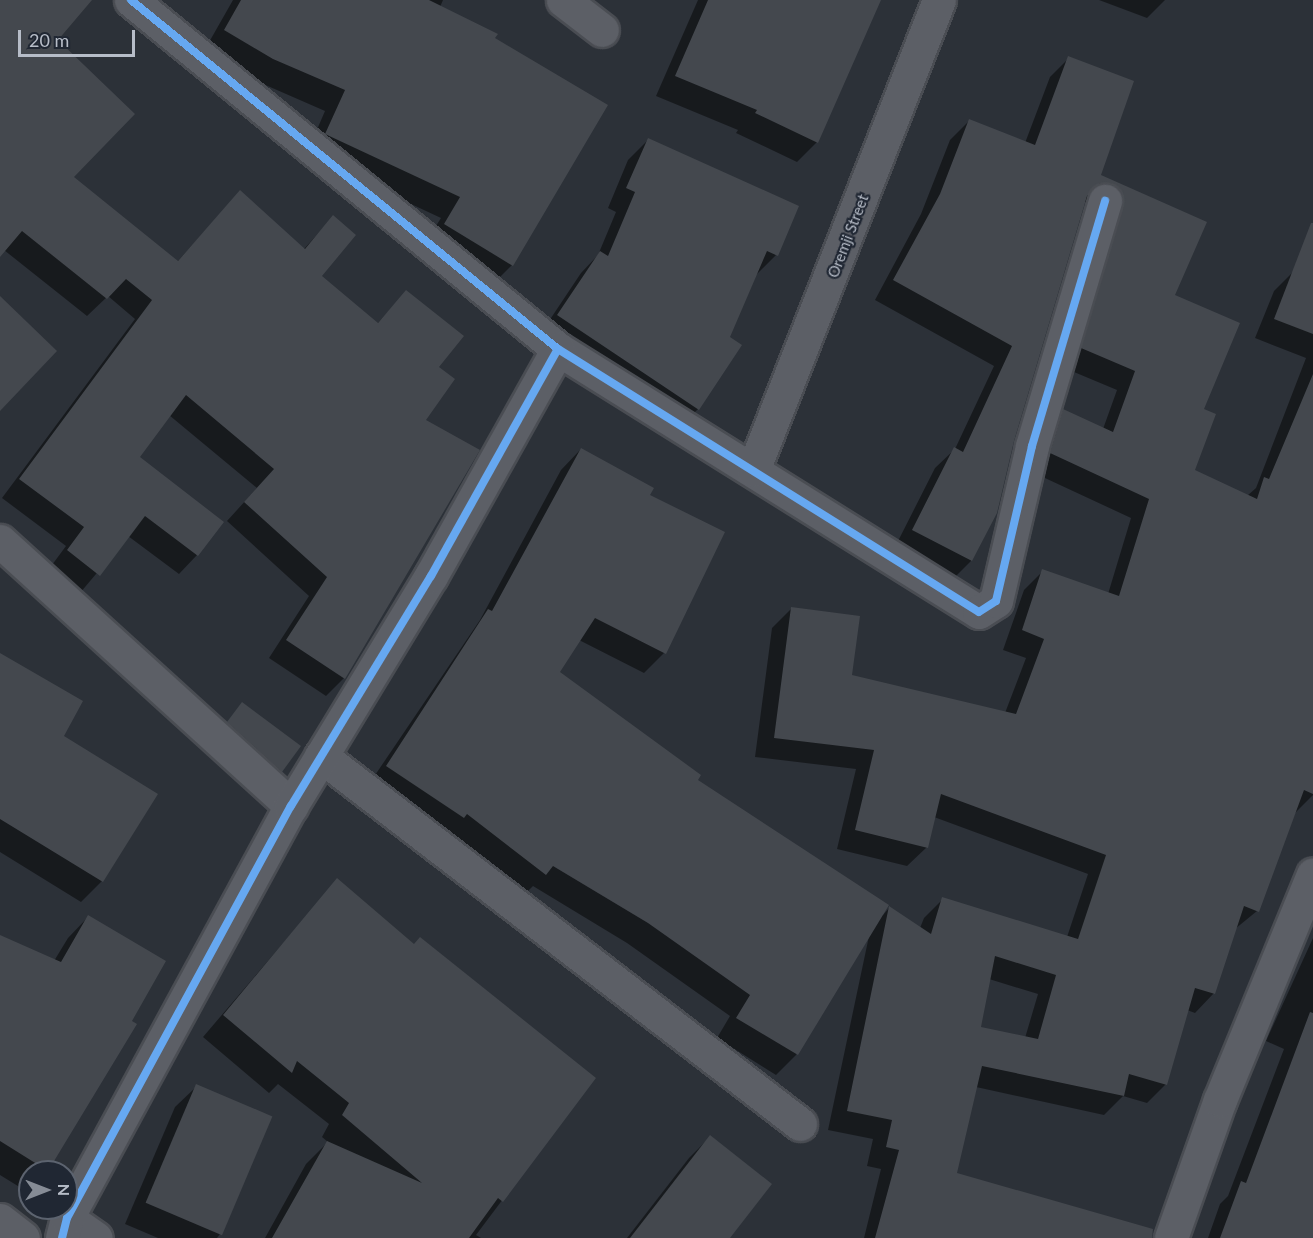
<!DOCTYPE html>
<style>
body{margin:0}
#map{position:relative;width:1313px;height:1238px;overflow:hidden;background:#2c3138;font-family:Lato,sans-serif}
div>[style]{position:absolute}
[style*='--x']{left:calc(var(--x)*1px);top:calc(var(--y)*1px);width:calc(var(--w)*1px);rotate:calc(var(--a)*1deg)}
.shadow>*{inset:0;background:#0007;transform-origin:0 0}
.building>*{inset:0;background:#44484e;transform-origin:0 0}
.roads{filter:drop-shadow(2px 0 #4a4d53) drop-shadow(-2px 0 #4a4d53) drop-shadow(0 2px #4a4d53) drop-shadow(0 -2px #4a4d53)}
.street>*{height:33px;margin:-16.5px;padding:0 16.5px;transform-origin:16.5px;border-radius:16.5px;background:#5c5f66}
.cycleway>*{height:8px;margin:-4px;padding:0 4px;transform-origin:4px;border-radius:4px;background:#66a8f1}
span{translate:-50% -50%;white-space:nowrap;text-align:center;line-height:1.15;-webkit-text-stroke:4.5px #202733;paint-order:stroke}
.street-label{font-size:15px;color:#b7bdc8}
.north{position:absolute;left:18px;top:1160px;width:60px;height:60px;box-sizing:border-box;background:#202733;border:2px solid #5c636f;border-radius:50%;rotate:90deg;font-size:16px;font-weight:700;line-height:24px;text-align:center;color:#b7bdc8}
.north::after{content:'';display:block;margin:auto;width:21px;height:27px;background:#868c96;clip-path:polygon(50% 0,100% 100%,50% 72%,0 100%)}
.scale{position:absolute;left:18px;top:30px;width:117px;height:27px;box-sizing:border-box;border:3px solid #b7bdc8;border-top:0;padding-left:8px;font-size:18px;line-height:21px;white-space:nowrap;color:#b7bdc8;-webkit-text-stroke:4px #202733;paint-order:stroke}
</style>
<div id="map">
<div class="shadow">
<div style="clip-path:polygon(0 0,86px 0,56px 40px,72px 177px,177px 262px,240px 192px,304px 249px,333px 217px,320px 276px,377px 324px,406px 292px,437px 367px,344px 678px,326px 696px,269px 658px,309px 596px,227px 521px,257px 488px,169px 415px,138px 458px,197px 555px,179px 574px,128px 536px,80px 593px,49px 569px,66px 546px,2px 498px,135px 319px,108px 296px,87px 316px,4px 250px,0 254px)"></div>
<div style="clip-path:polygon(233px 0,443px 0,440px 7px,493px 39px,512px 265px,492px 285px,424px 245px,441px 218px,306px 155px,325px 111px,252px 79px,204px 51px)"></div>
<div style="clip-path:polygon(698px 0,880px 0,817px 142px,797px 162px,736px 133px,738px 130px,656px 96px)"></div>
<div style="clip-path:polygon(1099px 0,1165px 0,1147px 18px)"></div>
<div style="clip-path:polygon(evenodd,1069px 58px,1099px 176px,1205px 223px,1173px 296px,1202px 410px,1193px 471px,1247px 496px,1256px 488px,1306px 358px,1255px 338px,1274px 291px,1293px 272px,1313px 280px,1313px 795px,1295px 813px,1257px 911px,1235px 929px,1214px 993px,1195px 1013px,1187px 1010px,1166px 1084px,1147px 1103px,1123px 1096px,1104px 1115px,976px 1087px,955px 1174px,1113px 1238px,864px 1238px,881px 1169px,867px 1166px,873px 1139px,828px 1130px,869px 936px,796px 1055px,776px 1075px,717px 1038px,730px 1016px,627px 943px,533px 886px,525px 894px,367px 787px,480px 620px,561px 470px,581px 449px,648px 496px,664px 653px,644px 673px,579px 640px,558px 672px,697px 781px,883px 915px,889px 908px,920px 928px,924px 918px,943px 899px,1067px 937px,1088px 874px,934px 817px,927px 847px,907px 866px,837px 849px,856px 769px,755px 757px,772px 628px,791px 609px,850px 676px,1005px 713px,1026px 658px,1003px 650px,1024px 590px,1043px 571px,1108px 594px,1131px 518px,1032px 472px,1044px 429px,1063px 410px,1103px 429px,1117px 390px,1062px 367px,1092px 202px,1084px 202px,1013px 440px,996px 513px,971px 561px,952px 580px,894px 549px,935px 468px,955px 449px,994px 366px,875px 300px,921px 214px,950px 140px,969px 121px,1025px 143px,1050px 77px,1069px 58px,989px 979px,1038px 994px,1025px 1038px,979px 1028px,989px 979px)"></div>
<div style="clip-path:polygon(648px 140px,776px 255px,756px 275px,698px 409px,678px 429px,539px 336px,581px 273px,598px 255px,616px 212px,608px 208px,628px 160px)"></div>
<div style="clip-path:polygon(0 655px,62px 736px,156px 794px,102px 881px,81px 902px,0 852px)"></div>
<div style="left:243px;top:704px;width:71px;height:45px;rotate:38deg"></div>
<div style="clip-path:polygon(337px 880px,413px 945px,594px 1078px,476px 1235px,481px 1238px,265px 1238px,306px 1164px,328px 1142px,322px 1137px,329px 1124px,278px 1084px,269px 1093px,203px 1037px)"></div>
<div style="clip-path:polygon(88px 917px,130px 1022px,47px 1170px,30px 1172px,30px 1186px,26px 1191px,0 1175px,0 937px,54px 961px,68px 938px)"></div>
<div style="clip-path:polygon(1313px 938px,1313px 1238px,1208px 1238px,1220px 1204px,1228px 1196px,1284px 1049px,1266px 1041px)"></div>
<div style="clip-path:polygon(197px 1086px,220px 1234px,217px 1238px,158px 1238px,125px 1224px,175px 1107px)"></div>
<div style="clip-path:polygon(710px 1137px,729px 1238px,627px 1238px,689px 1158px)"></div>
</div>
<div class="building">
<div style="clip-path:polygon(0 0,92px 0,58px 40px,135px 114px,74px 177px,178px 261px,240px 190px,305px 249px,333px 215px,356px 235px,322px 276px,378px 323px,406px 290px,464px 336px,439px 367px,455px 379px,426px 420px,480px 450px,345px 679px,286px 640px,327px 577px,244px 502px,274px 469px,186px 395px,140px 457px,224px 522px,198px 556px,145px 516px,100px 576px,67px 550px,84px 527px,19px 479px,152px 300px,126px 279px,107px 299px,22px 231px,0 257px)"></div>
<div style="clip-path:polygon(241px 0,429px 0,498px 34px,495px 38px,608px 105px,513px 266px,444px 224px,460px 197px,325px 134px,345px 90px,273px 59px,224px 30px)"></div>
<div style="clip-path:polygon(708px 0,881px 0,818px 143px,755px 113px,757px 110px,675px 76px)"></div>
<div style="clip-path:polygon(evenodd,1068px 56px,1134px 81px,1101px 175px,1207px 222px,1175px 295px,1240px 323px,1204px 409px,1216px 414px,1195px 470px,1257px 499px,1264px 477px,1269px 479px,1313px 374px,1313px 794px,1304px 790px,1259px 912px,1244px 906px,1215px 994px,1195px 988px,1167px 1085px,1129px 1074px,1124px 1096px,982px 1066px,957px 1173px,1153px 1229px,1152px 1238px,875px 1238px,899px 1150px,886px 1147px,892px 1120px,847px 1111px,889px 906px,931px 934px,942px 897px,1078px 939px,1106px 855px,941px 794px,928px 848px,855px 830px,874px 750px,774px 738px,791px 607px,860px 616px,852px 675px,1016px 714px,1044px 639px,1022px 630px,1042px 569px,1119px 596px,1149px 499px,1050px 453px,1063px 409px,1113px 432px,1135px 371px,1081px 348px,1123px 206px,1123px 196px,1111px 183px,1100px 183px,1087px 196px,1014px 441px,997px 513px,972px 561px,912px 530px,954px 447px,963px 452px,1012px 346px,893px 280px,940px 194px,969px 119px,1035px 145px,1068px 56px,995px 956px,1056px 975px,1038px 1039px,981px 1027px,995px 956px)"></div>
<div style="clip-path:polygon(648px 138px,799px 206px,778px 256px,767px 251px,730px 337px,742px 345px,699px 410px,557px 315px,600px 251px,608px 256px,635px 192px,626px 188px)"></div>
<div style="clip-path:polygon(1311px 223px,1313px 223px,1313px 334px,1274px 319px)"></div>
<div style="clip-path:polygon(0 296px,57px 351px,0 411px)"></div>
<div style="clip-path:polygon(581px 448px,654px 488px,650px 495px,725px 532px,666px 654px,595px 618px,560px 672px,701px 775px,698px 780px,889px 905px,798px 1055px,736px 1018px,750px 995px,648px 923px,553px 866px,546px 875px,467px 814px,464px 818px,386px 766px,488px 609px,492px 611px)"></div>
<div style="clip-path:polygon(0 653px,83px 701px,64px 736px,158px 794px,103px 882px,0 819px)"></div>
<div style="clip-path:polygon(242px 702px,301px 746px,282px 772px,227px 722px)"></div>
<div style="clip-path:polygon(337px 878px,414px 944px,420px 937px,596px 1078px,503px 1202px,498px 1198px,469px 1238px,272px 1238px,327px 1141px,422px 1183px,342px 1115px,349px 1103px,297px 1061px,292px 1073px,223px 1015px)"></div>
<div style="clip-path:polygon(88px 915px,166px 961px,132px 1021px,137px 1024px,48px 1171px,0 1141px,0 935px,61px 962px)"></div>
<div style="clip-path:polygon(1310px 1012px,1313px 1013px,1313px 1238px,1220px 1238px,1241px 1181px,1246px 1183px)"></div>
<div style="left:196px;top:1084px;width:83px;height:129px;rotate:23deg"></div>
<div style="clip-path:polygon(710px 1135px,772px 1184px,730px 1238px,630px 1238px)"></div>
</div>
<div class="roads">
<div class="street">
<div style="--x:131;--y:0;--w:551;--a:39.26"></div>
<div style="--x:558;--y:349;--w:496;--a:32"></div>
<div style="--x:979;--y:612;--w:20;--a:-33"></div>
<div style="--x:996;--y:601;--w:159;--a:-76.9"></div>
<div style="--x:1032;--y:446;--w:256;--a:-73.4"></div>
<div style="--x:563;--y:0;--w:49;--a:37.6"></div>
<div style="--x:753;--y:470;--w:505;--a:-68.41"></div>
<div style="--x:0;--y:541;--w:394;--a:42.3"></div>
<div style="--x:321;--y:756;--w:604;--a:37.53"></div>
<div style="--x:67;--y:1218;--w:35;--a:35"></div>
<div style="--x:0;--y:1220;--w:29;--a:38"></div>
<div style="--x:62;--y:1238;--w:21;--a:-76"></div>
<div style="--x:67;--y:1218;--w:469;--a:-61.5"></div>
<div style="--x:291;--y:806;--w:269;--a:-58.7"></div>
<div style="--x:431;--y:576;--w:260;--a:-60.8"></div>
<div style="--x:1171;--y:1238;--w:146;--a:-70.5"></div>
<div style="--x:1220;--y:1100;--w:244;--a:-67.6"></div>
</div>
</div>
<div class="cycleway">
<div style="--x:131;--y:0;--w:551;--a:39.26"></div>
<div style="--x:558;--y:349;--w:496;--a:32"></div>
<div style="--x:979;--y:612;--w:20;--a:-33"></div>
<div style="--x:996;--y:601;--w:159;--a:-76.9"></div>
<div style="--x:1032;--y:446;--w:256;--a:-73.4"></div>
<div style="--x:62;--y:1238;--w:21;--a:-76"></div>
<div style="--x:67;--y:1218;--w:469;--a:-61.5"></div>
<div style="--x:291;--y:806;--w:269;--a:-58.7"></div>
<div style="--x:431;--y:576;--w:260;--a:-60.8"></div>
</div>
<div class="street-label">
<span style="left:848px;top:236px;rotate:-69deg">Oremji Street</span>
</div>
<div class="north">N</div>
<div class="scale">20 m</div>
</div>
